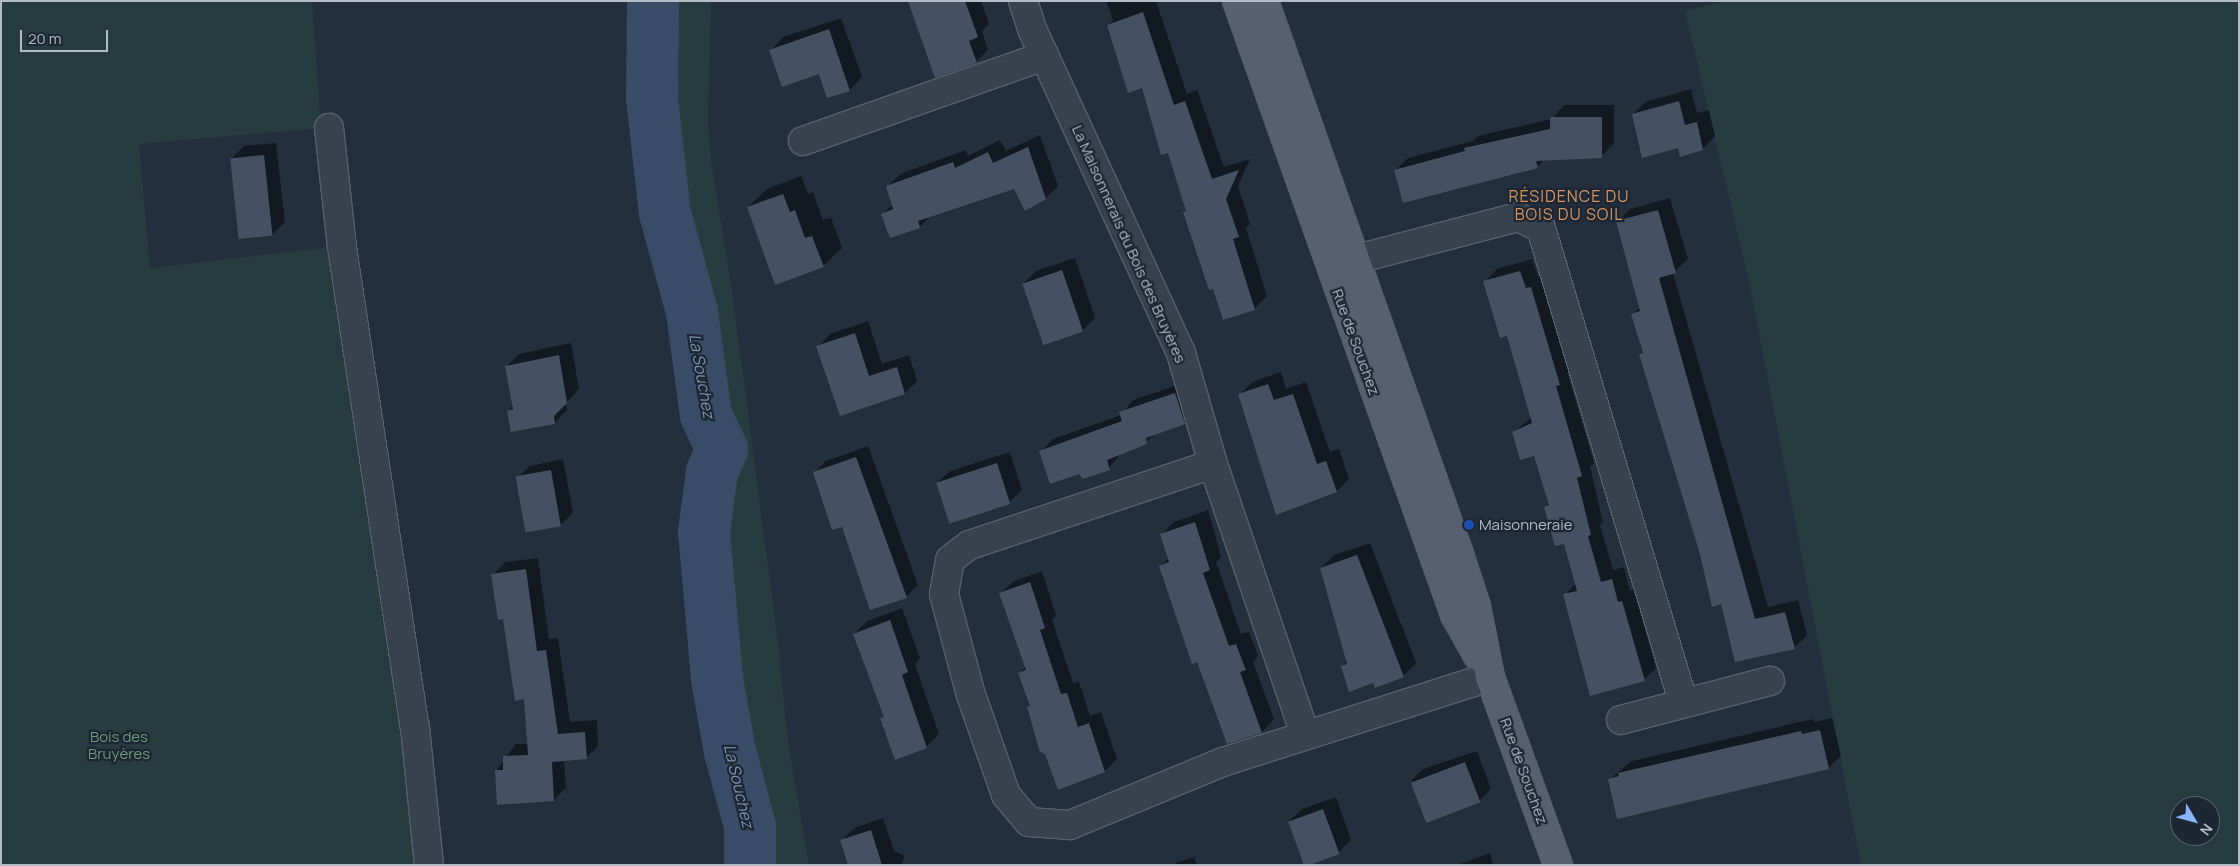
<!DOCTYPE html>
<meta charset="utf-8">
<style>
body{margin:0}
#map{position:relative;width:2240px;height:866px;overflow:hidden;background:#242f3e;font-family:Manrope,sans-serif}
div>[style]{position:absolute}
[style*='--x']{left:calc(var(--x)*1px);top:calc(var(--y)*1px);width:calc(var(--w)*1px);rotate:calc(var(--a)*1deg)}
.green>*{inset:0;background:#263c3f}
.shadow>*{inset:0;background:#0007}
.river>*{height:52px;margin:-26px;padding:0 26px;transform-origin:26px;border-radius:26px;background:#394c67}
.building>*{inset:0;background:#455162;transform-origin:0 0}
.roads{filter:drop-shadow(1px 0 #565f6c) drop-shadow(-1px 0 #565f6c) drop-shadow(0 1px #565f6c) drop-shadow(0 -1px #565f6c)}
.minor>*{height:28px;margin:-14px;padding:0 14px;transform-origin:14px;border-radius:14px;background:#38414e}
.major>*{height:28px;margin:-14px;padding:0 14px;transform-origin:14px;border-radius:14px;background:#56606e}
.dots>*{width:14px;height:14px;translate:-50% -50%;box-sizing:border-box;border:2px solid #1d2633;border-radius:50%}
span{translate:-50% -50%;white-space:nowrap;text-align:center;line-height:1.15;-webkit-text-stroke:4.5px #1d2633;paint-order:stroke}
.street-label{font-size:15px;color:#b4bcc9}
.poi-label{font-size:15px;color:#b4bcc9}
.left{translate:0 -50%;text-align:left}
.park-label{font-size:15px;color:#6b9a76}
.neighbourhood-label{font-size:16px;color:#d59563;letter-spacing:1px}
.water-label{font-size:16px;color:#7c92b1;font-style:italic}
.frame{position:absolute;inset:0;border:2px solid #b4bcc9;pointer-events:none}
.north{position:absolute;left:2170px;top:796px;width:50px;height:50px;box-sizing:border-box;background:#1d2633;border:1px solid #59626f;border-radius:50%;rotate:127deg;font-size:14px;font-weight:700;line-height:20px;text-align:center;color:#b4bcc9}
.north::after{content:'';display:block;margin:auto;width:18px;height:22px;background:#8ab4f8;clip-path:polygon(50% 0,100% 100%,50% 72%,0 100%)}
.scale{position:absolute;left:20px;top:30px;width:88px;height:22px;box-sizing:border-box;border:2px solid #b4bcc9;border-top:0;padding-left:6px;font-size:15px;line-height:18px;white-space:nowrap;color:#b4bcc9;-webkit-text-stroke:4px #1d2633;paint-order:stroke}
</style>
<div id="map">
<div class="green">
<div style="clip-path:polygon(1px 1px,312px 1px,321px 128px,139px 144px,150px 268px,331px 247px,355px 433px,390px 630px,415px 865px,1px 865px)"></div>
<div style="clip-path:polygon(635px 1px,711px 1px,708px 124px,711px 161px,732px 291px,778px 643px,788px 742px,809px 865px,740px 865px,716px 787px,717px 733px,702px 641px,702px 451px,675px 312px,637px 150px,630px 91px)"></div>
<div style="clip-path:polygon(evenodd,1725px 1px,2239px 1px,2239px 865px,1861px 865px,1750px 286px,1685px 11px,1725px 1px,2180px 806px,2210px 806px,2210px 836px,2180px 836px,2180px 806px)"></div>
</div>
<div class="shadow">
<div style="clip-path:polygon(914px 1px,981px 1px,989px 24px,982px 31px,988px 50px,976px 62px)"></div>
<div style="clip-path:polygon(1106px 1px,1156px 1px,1187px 94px,1197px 90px,1224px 167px,1250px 159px,1238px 186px,1250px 224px,1246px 228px,1267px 296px,1254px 309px,1184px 212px,1187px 210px,1169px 151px,1143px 87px,1108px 25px,1113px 20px)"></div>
<div style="clip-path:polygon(841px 18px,862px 77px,850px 90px,828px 97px,820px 72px,771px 50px,783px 37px)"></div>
<div style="clip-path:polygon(1691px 89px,1697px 113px,1709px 110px,1715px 136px,1703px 149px,1679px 146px,1633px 114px,1646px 102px)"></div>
<div style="clip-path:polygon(1564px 105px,1614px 105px,1614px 144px,1601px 156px,1545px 159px,1537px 167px,1396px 170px,1408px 158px,1473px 141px,1478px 136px,1552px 119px)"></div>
<div style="clip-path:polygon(1040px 135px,1058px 186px,1046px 198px,1015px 187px,931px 215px,920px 227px,883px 214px,893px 204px,888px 186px,900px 174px,966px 150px,968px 156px,1000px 140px,1006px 151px)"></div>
<div style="clip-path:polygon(276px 143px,285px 222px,272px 235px,231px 159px,244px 146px)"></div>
<div style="clip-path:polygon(801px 176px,808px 194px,813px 192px,823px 220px,831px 218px,842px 248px,823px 266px,748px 207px,767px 189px)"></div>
<div style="clip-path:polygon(1670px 198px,1688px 259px,1673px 273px,1768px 607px,1798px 600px,1807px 635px,1794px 648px,1722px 603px,1701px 554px,1656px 409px,1633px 314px,1640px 307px,1618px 221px,1630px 209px)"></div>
<div style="clip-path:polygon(1075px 258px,1095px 318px,1082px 331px,1024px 283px,1036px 271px)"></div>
<div style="clip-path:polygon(1532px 259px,1538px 277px,1543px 275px,1571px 372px,1568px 375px,1594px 463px,1590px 467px,1603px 522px,1600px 525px,1613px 570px,1624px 567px,1630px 591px,1634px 590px,1656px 668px,1644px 680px,1565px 595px,1576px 583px,1565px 542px,1546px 507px,1549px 503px,1535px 455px,1514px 432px,1531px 418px,1507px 334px,1485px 281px,1497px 269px)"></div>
<div style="clip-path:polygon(868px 321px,882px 364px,909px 355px,917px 381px,905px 393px,840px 415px,817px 347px,830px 334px)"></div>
<div style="clip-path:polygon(571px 343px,579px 389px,566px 403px,567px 410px,555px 423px,508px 411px,513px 406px,507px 366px,519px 354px)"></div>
<div style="clip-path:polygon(1281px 372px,1286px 389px,1306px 382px,1330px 452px,1339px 449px,1349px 479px,1337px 491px,1239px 395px,1252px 382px)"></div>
<div style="clip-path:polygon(1187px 382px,1197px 410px,1184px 422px,1156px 433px,1146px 442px,1121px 453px,1109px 468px,1080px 472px,1041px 452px,1053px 439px,1121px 415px,1133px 400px)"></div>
<div style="clip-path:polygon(868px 446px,918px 585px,906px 597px,843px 526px,814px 473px,826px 461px)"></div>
<div style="clip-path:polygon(1010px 452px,1022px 490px,1009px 502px,937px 483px,950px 471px)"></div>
<div style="clip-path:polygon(563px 459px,573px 513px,561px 525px,517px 478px,530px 466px)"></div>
<div style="clip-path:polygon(1208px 510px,1221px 557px,1216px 562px,1241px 634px,1249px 632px,1258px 656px,1253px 662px,1274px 719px,1262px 732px,1161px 566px,1169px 558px,1162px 534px,1174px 522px)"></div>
<div style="clip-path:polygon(1370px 543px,1416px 663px,1403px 676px,1374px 681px,1343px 666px,1347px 661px,1321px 568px,1334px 555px)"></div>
<div style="clip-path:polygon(538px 558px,549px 639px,558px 638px,570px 722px,597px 720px,598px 746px,586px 758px,564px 760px,566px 787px,554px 800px,496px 771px,516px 744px,528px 744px,525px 698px,493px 575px,505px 562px)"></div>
<div style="clip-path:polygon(1042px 571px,1056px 615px,1052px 620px,1073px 683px,1079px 682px,1090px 716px,1101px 712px,1117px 759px,1105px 771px,1028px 708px,1031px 705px,1020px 673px,1026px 667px,1000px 594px,1012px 582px)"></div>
<div style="clip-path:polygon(902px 608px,920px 658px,915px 664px,939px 734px,926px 747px,882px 719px,885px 716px,854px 634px,867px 621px)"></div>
<div style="clip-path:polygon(1832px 718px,1841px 756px,1828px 768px,1609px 780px,1632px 761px,1813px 719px,1814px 722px)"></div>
<div style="clip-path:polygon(1477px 751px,1491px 789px,1479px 801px,1411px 781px,1423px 769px)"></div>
<div style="clip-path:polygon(1336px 797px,1351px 840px,1338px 853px,1289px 821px,1302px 809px)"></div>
<div style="clip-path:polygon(883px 818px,894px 851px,905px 856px,901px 865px,849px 865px,842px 840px,854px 828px)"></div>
<div style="clip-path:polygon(1490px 853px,1493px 865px,1457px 865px)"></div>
<div style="clip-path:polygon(1194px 857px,1197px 865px,1170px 865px)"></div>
</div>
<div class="river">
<div style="--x:653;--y:1;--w:97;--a:90.6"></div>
<div style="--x:652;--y:98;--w:116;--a:83.6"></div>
<div style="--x:665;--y:213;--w:103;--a:74.7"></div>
<div style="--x:692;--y:312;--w:104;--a:82.3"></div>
<div style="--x:706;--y:415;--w:38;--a:65"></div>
<div style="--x:722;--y:449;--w:25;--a:113"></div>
<div style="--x:712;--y:472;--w:61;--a:97.6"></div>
<div style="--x:704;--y:532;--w:148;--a:84.9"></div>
<div style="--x:717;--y:679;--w:74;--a:79.9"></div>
<div style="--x:730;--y:752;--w:77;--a:74.9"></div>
<div style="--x:750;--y:826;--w:39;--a:90"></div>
</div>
<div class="building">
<div style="clip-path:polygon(908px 1px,965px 1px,978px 37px,969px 41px,977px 63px,935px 78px)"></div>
<div style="clip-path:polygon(1143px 12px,1174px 105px,1185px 101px,1212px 179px,1239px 170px,1226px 199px,1239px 237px,1233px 239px,1255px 310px,1223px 320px,1213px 289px,1209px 290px,1183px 212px,1186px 211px,1168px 153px,1161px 155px,1142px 88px,1128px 93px,1107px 25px)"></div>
<div style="clip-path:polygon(829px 29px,850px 91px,827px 98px,819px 74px,782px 87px,769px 50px)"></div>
<div style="clip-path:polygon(1679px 101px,1685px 125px,1697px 122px,1703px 150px,1680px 157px,1678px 148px,1642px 158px,1632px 114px)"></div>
<div style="clip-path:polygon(1550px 117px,1602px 117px,1602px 158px,1536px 161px,1538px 168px,1403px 203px,1394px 170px,1465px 151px,1464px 148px,1550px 129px)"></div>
<div style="clip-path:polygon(1028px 147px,1046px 199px,1025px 211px,1014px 189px,918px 221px,920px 228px,890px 238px,881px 214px,893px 209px,886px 186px,953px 162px,955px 168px,988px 152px,993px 163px)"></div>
<div style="left:264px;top:155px;width:81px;height:34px;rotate:84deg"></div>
<div style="clip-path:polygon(783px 194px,790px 212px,795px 210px,805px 238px,812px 236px,824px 267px,775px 285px,747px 207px)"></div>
<div style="clip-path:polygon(1658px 210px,1676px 273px,1659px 278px,1755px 619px,1785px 612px,1795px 649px,1735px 662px,1721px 604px,1712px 607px,1700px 554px,1639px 354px,1643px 353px,1631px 314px,1640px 311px,1616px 221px)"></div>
<div style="left:1062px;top:270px;width:65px;height:42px;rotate:71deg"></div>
<div style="clip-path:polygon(1520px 271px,1526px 288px,1531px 287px,1560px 385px,1556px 386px,1582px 476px,1577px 478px,1591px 535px,1588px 536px,1601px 582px,1612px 579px,1618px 602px,1622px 601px,1645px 681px,1590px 696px,1563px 594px,1577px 591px,1564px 544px,1555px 546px,1544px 507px,1549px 505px,1534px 456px,1520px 460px,1512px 432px,1532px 423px,1507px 336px,1500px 338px,1483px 281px)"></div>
<div style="clip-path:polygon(855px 333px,869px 376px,897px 367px,905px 394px,840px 416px,816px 346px)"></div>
<div style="clip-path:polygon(559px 355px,567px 403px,554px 416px,555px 424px,511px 432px,507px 411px,513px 409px,505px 366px)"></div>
<div style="clip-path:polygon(1268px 384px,1274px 400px,1293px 394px,1317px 464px,1326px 461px,1337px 492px,1276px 515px,1238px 394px)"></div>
<div style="clip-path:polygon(1175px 393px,1185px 424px,1146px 438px,1147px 444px,1107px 460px,1110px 470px,1083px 479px,1079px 474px,1050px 484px,1039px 451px,1122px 421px,1119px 412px)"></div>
<div style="clip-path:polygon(856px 457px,907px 598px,870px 610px,842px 527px,832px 530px,813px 472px)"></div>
<div style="left:997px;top:463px;width:43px;height:64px;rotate:72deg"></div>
<div style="left:551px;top:470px;width:57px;height:36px;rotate:80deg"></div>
<div style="clip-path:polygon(1195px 522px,1210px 570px,1203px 573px,1229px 646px,1236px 644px,1246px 670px,1240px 672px,1262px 733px,1227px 744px,1197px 662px,1192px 664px,1159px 566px,1169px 562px,1160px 534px)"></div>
<div style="clip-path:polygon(1357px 555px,1404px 677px,1375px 688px,1373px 683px,1349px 692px,1341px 666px,1347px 664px,1320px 568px)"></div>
<div style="clip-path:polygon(526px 569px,537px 651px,546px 650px,558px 734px,585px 732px,587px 759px,552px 762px,554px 801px,497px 805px,495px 770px,503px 770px,503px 756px,528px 755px,524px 699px,515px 701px,503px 619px,498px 620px,491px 574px)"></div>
<div style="clip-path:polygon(1030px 582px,1045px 628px,1040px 630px,1061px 694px,1067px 693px,1078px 727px,1089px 723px,1105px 772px,1058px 790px,1045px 754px,1040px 752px,1027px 707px,1030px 706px,1018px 673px,1026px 670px,999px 593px)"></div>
<div style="clip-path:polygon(890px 620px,908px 672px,902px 675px,927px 748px,895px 760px,880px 718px,884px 717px,853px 634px)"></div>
<div style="clip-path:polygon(1820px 730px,1829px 769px,1617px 819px,1608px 779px,1619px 776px,1618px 773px,1801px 731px,1802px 734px)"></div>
<div style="left:1465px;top:762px;width:43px;height:58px;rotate:69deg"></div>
<div style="left:1323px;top:809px;width:48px;height:37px;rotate:70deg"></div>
<div style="clip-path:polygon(871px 830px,882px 865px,848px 865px,840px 840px)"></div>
</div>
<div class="roads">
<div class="minor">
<div style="--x:1023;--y:1;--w:29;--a:72"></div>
<div style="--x:1032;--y:29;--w:357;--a:65.3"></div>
<div style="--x:1181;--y:353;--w:116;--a:73.9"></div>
<div style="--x:1213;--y:464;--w:285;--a:71.2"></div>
<div style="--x:329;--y:128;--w:120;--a:83.8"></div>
<div style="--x:342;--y:247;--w:486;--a:81.4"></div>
<div style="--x:415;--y:727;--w:139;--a:84.2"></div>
<div style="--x:803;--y:141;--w:256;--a:-19.4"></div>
<div style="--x:1333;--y:268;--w:22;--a:-22"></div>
<div style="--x:1353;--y:260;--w:171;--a:-14.6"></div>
<div style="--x:1518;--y:217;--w:25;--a:26"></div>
<div style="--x:1541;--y:228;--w:495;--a:73.3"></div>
<div style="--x:1213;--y:464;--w:257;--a:161.6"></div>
<div style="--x:969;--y:545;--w:24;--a:142"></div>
<div style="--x:950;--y:560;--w:35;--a:100"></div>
<div style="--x:944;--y:594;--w:101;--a:75.1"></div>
<div style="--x:970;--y:692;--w:109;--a:70.7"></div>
<div style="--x:1006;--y:795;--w:35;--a:50"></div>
<div style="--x:1029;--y:822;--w:41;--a:4.2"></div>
<div style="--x:1070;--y:825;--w:165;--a:-22.4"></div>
<div style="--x:1223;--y:762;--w:280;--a:-17.7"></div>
<div style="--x:1621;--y:720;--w:154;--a:-14.7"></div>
</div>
<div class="major">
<div style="--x:1237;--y:1;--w:652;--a:70.45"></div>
<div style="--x:1455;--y:615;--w:47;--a:60.7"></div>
<div style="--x:1264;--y:1;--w:583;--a:70.57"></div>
<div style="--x:1458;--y:551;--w:58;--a:71.9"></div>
<div style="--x:1476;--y:606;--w:72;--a:78.8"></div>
<div style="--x:1490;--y:677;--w:200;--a:70.1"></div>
</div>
</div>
<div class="dots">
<div style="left:1469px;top:525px;background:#1a4fb4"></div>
</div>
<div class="street-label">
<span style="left:1129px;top:244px;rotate:66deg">La Maisonnerais du Bois des Bruyères</span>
<span style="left:1356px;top:342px;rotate:70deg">Rue de Souchez</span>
<span style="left:1524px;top:771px;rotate:70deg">Rue de Souchez</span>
</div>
<div class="poi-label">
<span class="left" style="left:1479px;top:525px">Maisonneraie</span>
</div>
<div class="park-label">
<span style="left:119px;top:745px">Bois des<br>Bruyères</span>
</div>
<div class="neighbourhood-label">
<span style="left:1569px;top:205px">RÉSIDENCE DU<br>BOIS DU SOIL</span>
</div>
<div class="water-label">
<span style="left:702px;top:376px;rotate:80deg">La Souchez</span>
<span style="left:739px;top:786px;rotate:77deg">La Souchez</span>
</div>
<div class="frame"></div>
<div class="north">N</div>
<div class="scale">20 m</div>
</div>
